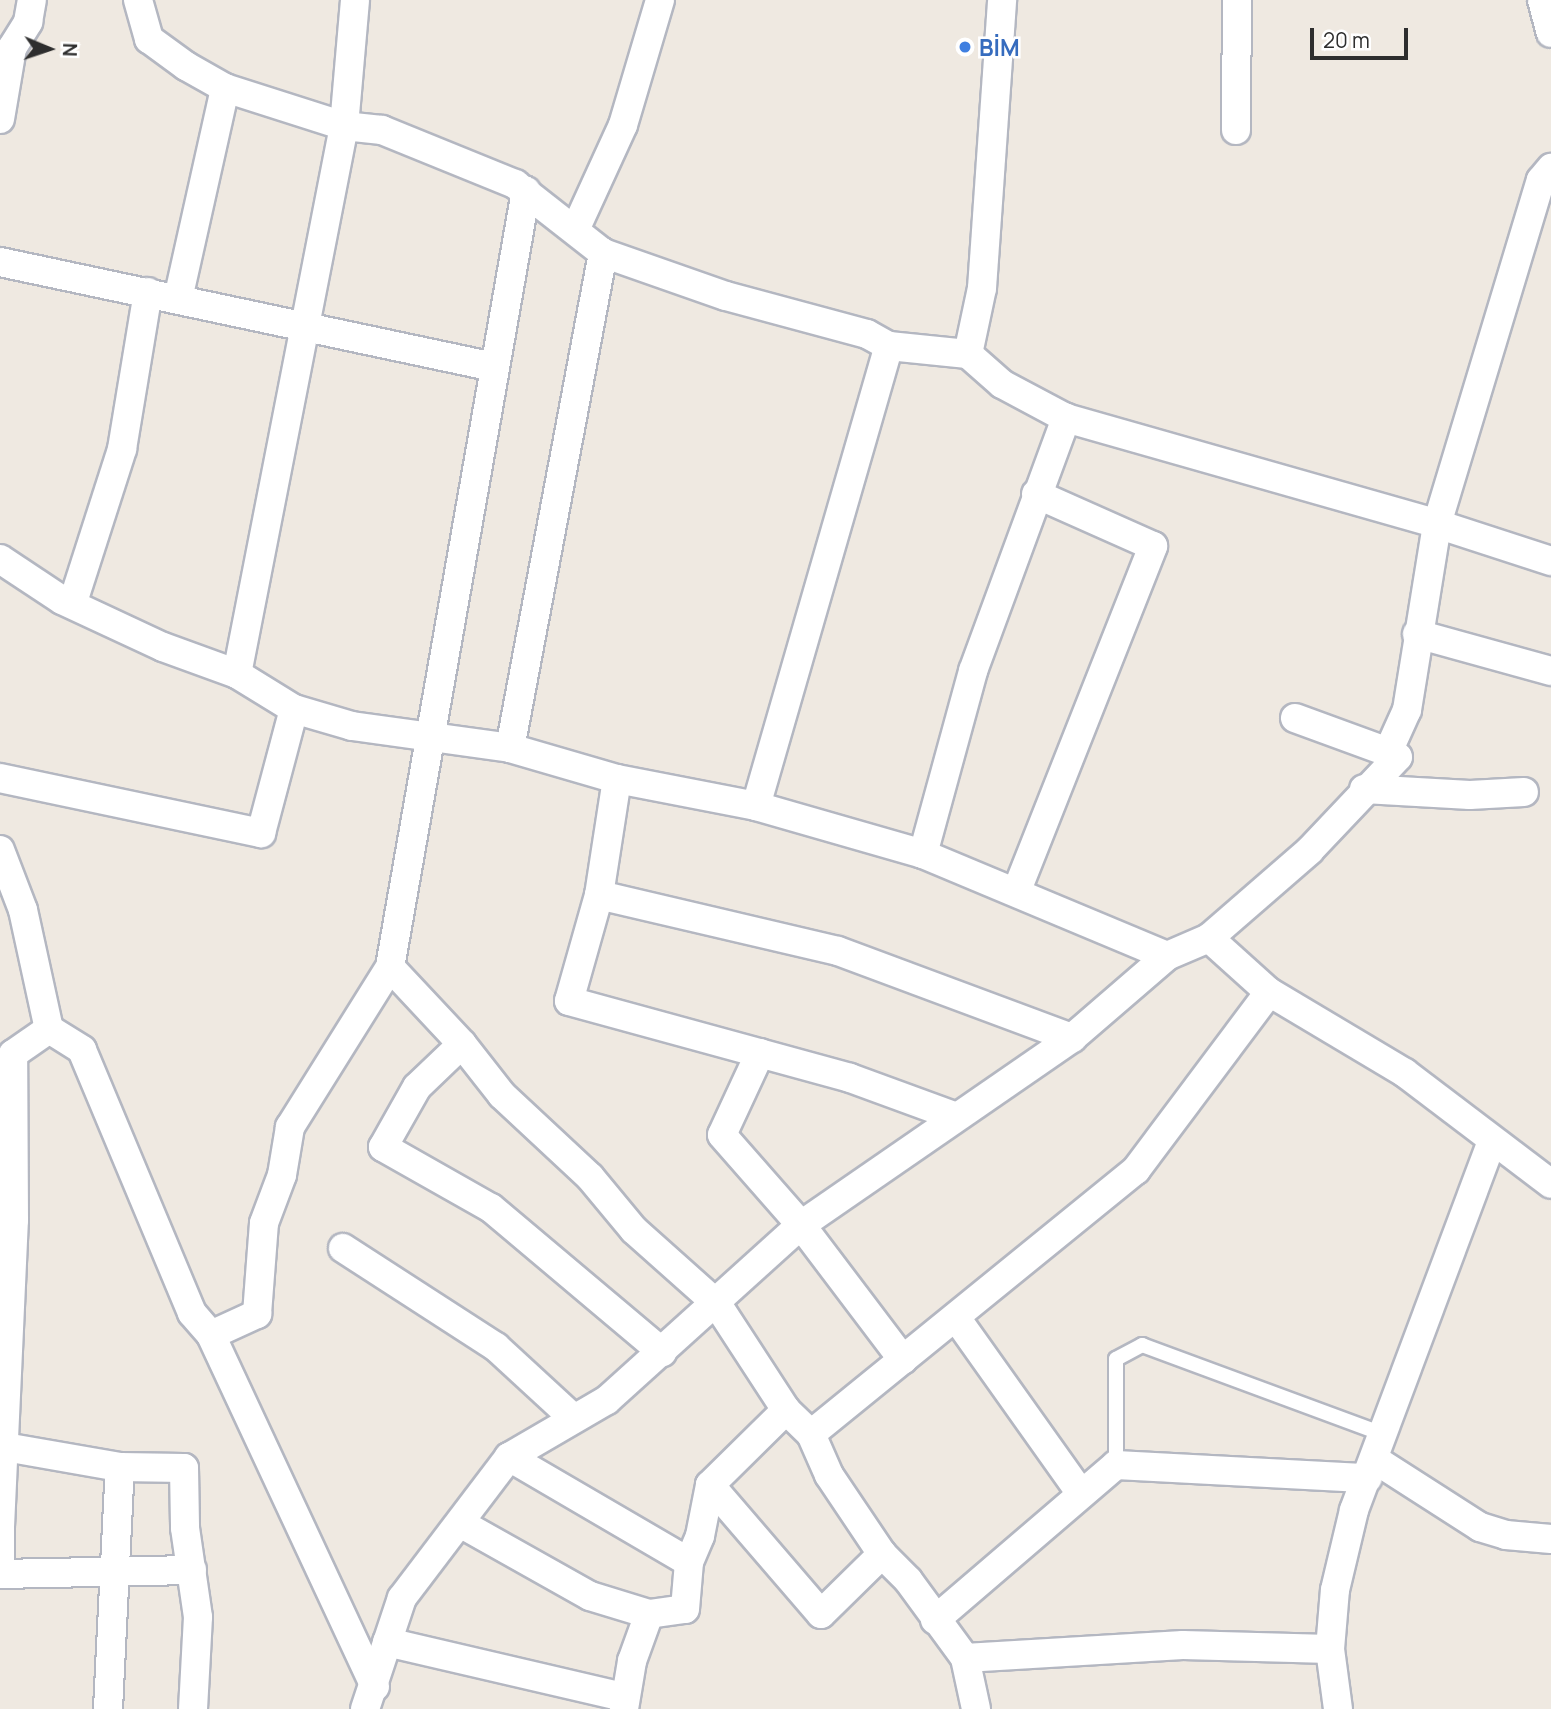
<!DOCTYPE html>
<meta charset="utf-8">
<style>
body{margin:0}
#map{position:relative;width:1551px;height:1709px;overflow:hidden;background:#efe9e1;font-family:Manrope,sans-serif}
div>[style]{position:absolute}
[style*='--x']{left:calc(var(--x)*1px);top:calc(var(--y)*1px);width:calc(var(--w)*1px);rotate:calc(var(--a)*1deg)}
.roads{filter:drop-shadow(2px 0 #b4b7c1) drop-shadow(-2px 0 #b4b7c1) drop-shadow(0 2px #b4b7c1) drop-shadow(0 -2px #b4b7c1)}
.lane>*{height:14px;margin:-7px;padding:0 7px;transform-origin:7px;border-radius:7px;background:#fff}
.street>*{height:28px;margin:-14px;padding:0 14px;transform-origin:14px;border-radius:14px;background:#fff}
.dots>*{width:19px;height:19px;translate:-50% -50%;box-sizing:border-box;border:4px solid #fff;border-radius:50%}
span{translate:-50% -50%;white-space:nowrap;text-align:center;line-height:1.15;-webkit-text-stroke:5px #fff;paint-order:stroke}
.shop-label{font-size:23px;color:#366cbe;font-weight:700}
.left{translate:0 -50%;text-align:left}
.north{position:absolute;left:14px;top:14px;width:70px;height:70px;-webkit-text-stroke:5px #fff;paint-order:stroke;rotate:92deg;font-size:19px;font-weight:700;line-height:28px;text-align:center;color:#2e2e2e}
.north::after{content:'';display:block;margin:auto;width:24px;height:32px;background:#2e2e2e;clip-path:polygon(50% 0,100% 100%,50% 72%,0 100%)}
.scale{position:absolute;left:1310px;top:28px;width:98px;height:32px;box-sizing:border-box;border:4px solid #2e2e2e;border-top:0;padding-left:9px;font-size:21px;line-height:24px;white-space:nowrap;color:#2e2e2e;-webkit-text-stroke:5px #fff;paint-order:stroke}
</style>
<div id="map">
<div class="roads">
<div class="lane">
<div style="--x:1116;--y:1465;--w:106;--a:-90"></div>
<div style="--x:1116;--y:1359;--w:30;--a:-28"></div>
<div style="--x:1142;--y:1345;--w:257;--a:20.3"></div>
</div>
<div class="street">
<div style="--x:138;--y:0;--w:41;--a:74.2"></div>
<div style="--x:149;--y:39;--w:46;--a:36.1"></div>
<div style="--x:186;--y:66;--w:45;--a:29.4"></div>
<div style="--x:225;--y:88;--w:125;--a:17.7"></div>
<div style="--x:344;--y:126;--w:38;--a:6"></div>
<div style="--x:382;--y:130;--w:144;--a:22.1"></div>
<div style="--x:515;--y:184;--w:112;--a:38.1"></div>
<div style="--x:603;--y:253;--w:130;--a:19.3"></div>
<div style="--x:726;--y:296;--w:146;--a:15.1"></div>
<div style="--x:867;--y:334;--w:25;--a:29"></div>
<div style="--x:889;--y:346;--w:79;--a:5.8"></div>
<div style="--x:968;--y:354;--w:45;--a:41.4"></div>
<div style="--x:1002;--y:384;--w:72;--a:28"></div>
<div style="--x:1066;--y:418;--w:386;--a:15.9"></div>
<div style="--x:1437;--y:524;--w:359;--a:-73.2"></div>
<div style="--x:1541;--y:180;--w:16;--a:-50"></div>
<div style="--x:1542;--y:0;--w:34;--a:75"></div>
<div style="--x:0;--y:119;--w:72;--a:-80.4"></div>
<div style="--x:12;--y:48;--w:31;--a:-58"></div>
<div style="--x:28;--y:22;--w:22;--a:-80"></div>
<div style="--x:1236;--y:130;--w:130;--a:-89.6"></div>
<div style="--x:575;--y:230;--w:115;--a:-65.4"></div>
<div style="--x:623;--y:125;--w:130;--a:-73.5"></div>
<div style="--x:0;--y:262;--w:505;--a:12"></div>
<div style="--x:178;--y:299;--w:216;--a:-77.4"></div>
<div style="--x:968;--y:354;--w:67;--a:-78"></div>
<div style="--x:982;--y:288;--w:289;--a:-86"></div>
<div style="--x:0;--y:559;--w:74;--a:33.5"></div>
<div style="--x:62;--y:600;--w:111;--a:25"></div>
<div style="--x:163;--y:647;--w:79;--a:20"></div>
<div style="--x:237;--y:674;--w:558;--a:-78.95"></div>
<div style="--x:344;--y:126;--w:126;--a:-85"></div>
<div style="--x:73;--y:602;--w:161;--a:-72.2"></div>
<div style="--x:122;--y:449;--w:159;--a:-80.6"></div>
<div style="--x:1417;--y:634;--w:139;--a:15.4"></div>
<div style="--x:237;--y:674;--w:67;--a:31.6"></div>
<div style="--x:294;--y:709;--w:60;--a:16.3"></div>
<div style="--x:352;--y:726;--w:160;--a:7.9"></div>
<div style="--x:510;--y:748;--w:111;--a:16.2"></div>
<div style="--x:617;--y:779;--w:142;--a:11"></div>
<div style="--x:756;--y:806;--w:174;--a:16"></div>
<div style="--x:923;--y:854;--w:264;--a:22.7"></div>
<div style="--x:1295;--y:718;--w:99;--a:20.1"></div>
<div style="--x:510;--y:748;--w:504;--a:-79.36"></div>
<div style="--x:0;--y:778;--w:267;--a:11.9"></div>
<div style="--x:261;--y:833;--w:128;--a:-75.1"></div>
<div style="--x:617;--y:779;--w:117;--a:98.8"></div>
<div style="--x:599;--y:895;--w:110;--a:105.8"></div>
<div style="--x:569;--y:1001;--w:291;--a:15.3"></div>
<div style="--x:850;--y:1078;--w:111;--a:20.1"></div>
<div style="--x:1364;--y:789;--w:106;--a:3.2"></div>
<div style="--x:1470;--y:795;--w:54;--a:-3.2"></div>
<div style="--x:756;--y:806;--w:479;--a:-73.9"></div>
<div style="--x:0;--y:850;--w:64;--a:69"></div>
<div style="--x:23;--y:910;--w:122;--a:77.7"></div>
<div style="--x:923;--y:854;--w:190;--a:-74.7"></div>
<div style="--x:973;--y:671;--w:270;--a:-69.8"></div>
<div style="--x:1017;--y:890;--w:370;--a:-68.4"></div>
<div style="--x:1153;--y:546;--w:128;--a:-156"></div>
<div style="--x:599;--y:895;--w:245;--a:13.2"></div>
<div style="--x:838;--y:951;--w:250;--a:20.4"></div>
<div style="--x:1209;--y:938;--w:81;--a:42"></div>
<div style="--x:1269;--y:992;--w:158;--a:30.8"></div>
<div style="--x:1405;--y:1073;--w:183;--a:37.2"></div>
<div style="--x:390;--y:967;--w:105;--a:46.9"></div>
<div style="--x:462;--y:1044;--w:65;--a:51.9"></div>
<div style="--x:502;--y:1095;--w:120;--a:43"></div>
<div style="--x:590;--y:1177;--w:69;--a:50.3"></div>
<div style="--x:634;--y:1230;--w:111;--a:41.7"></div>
<div style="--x:717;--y:1304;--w:126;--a:56.9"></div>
<div style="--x:786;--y:1410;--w:35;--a:44"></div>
<div style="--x:811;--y:1434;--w:45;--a:66.3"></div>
<div style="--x:829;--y:1475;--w:95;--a:56.1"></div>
<div style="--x:882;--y:1554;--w:37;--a:45"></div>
<div style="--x:908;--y:1580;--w:97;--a:53.8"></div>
<div style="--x:965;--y:1658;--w:52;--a:77.8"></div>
<div style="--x:49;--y:1029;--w:39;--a:32"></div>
<div style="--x:82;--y:1050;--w:285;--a:67.3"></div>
<div style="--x:192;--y:1313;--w:29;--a:49"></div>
<div style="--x:211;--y:1335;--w:388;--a:65"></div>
<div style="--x:462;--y:1044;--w:62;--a:136.3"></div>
<div style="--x:417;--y:1087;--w:69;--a:119.5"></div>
<div style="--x:383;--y:1147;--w:124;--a:29.5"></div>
<div style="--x:491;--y:1208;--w:224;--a:40.1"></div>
<div style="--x:760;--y:1053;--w:90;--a:114.9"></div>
<div style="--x:722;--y:1135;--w:120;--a:48.7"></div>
<div style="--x:801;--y:1225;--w:169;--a:52.9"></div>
<div style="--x:343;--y:1248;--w:182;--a:32.9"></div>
<div style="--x:496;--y:1347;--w:103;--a:42.6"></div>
<div style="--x:957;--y:1319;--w:212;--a:54.6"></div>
<div style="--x:211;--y:1335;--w:51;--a:-24.5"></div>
<div style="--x:257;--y:1314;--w:91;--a:-85.6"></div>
<div style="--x:264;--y:1223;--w:51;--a:-69.4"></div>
<div style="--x:282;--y:1175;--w:49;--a:-80.5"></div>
<div style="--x:290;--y:1127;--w:189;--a:-58"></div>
<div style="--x:390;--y:967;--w:788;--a:-80.06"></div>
<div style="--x:811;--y:1434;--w:419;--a:-39.1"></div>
<div style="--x:1136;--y:1170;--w:222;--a:-53.2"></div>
<div style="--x:5;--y:1447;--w:117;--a:9.9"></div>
<div style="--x:120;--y:1467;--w:64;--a:0.9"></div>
<div style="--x:184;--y:1468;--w:60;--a:89"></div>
<div style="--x:185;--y:1528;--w:90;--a:81.7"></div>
<div style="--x:198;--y:1617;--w:92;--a:93.1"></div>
<div style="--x:509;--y:1457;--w:208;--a:30.3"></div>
<div style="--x:1374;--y:1459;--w:126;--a:32.7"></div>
<div style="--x:1480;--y:1527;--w:27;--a:17"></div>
<div style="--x:1506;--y:1535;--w:45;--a:5.1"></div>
<div style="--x:710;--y:1485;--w:170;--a:49.3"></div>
<div style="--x:821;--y:1614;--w:86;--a:-44.5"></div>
<div style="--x:460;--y:1523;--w:149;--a:29.3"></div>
<div style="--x:590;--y:1596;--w:62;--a:17"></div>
<div style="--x:0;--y:1527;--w:307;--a:-87.4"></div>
<div style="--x:14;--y:1220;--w:166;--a:-90.3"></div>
<div style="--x:13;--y:1054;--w:44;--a:-34.8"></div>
<div style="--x:0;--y:1528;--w:46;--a:90"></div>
<div style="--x:0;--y:1574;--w:192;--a:-1.2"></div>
<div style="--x:935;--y:1620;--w:238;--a:-40.6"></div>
<div style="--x:1116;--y:1465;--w:252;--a:3"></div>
<div style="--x:387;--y:1642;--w:242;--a:13.1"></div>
<div style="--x:965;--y:1658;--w:218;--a:-3.4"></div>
<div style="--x:1183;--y:1645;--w:147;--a:1.6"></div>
<div style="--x:108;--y:1709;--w:242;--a:-87.2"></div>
<div style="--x:365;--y:1709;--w:117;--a:-71.6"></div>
<div style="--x:402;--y:1598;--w:177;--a:-52.8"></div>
<div style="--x:509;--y:1457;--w:113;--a:-30.2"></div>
<div style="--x:607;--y:1400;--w:261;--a:-42.1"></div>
<div style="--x:801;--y:1225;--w:329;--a:-34.6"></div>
<div style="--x:1072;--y:1038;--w:125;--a:-40.8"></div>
<div style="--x:1167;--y:956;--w:46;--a:-23.2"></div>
<div style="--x:1209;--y:938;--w:133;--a:-41"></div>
<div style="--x:1309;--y:851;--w:129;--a:-46.6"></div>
<div style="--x:1398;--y:757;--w:11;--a:-153"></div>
<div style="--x:1388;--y:752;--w:46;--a:-65.7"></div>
<div style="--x:1407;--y:710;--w:188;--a:-80.8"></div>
<div style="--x:1437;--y:524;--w:120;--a:18"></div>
<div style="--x:624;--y:1709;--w:49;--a:-80.5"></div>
<div style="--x:632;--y:1661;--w:50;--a:-70.1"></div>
<div style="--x:649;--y:1614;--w:36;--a:-8"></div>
<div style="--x:685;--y:1609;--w:47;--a:-85.1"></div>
<div style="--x:689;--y:1562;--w:28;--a:-67"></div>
<div style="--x:700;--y:1536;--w:52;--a:-78.9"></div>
<div style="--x:710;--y:1485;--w:107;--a:-44.6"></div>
<div style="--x:1338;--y:1709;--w:61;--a:-97.6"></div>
<div style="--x:1330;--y:1649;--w:59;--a:-85.2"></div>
<div style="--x:1335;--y:1590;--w:82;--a:-76.6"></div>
<div style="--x:1354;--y:1510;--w:394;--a:-69.5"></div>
</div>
</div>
<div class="dots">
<div style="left:965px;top:47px;background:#3f7fe0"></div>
</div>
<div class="shop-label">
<span class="left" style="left:979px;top:47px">BİM</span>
</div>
<div class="north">N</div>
<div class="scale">20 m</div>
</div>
